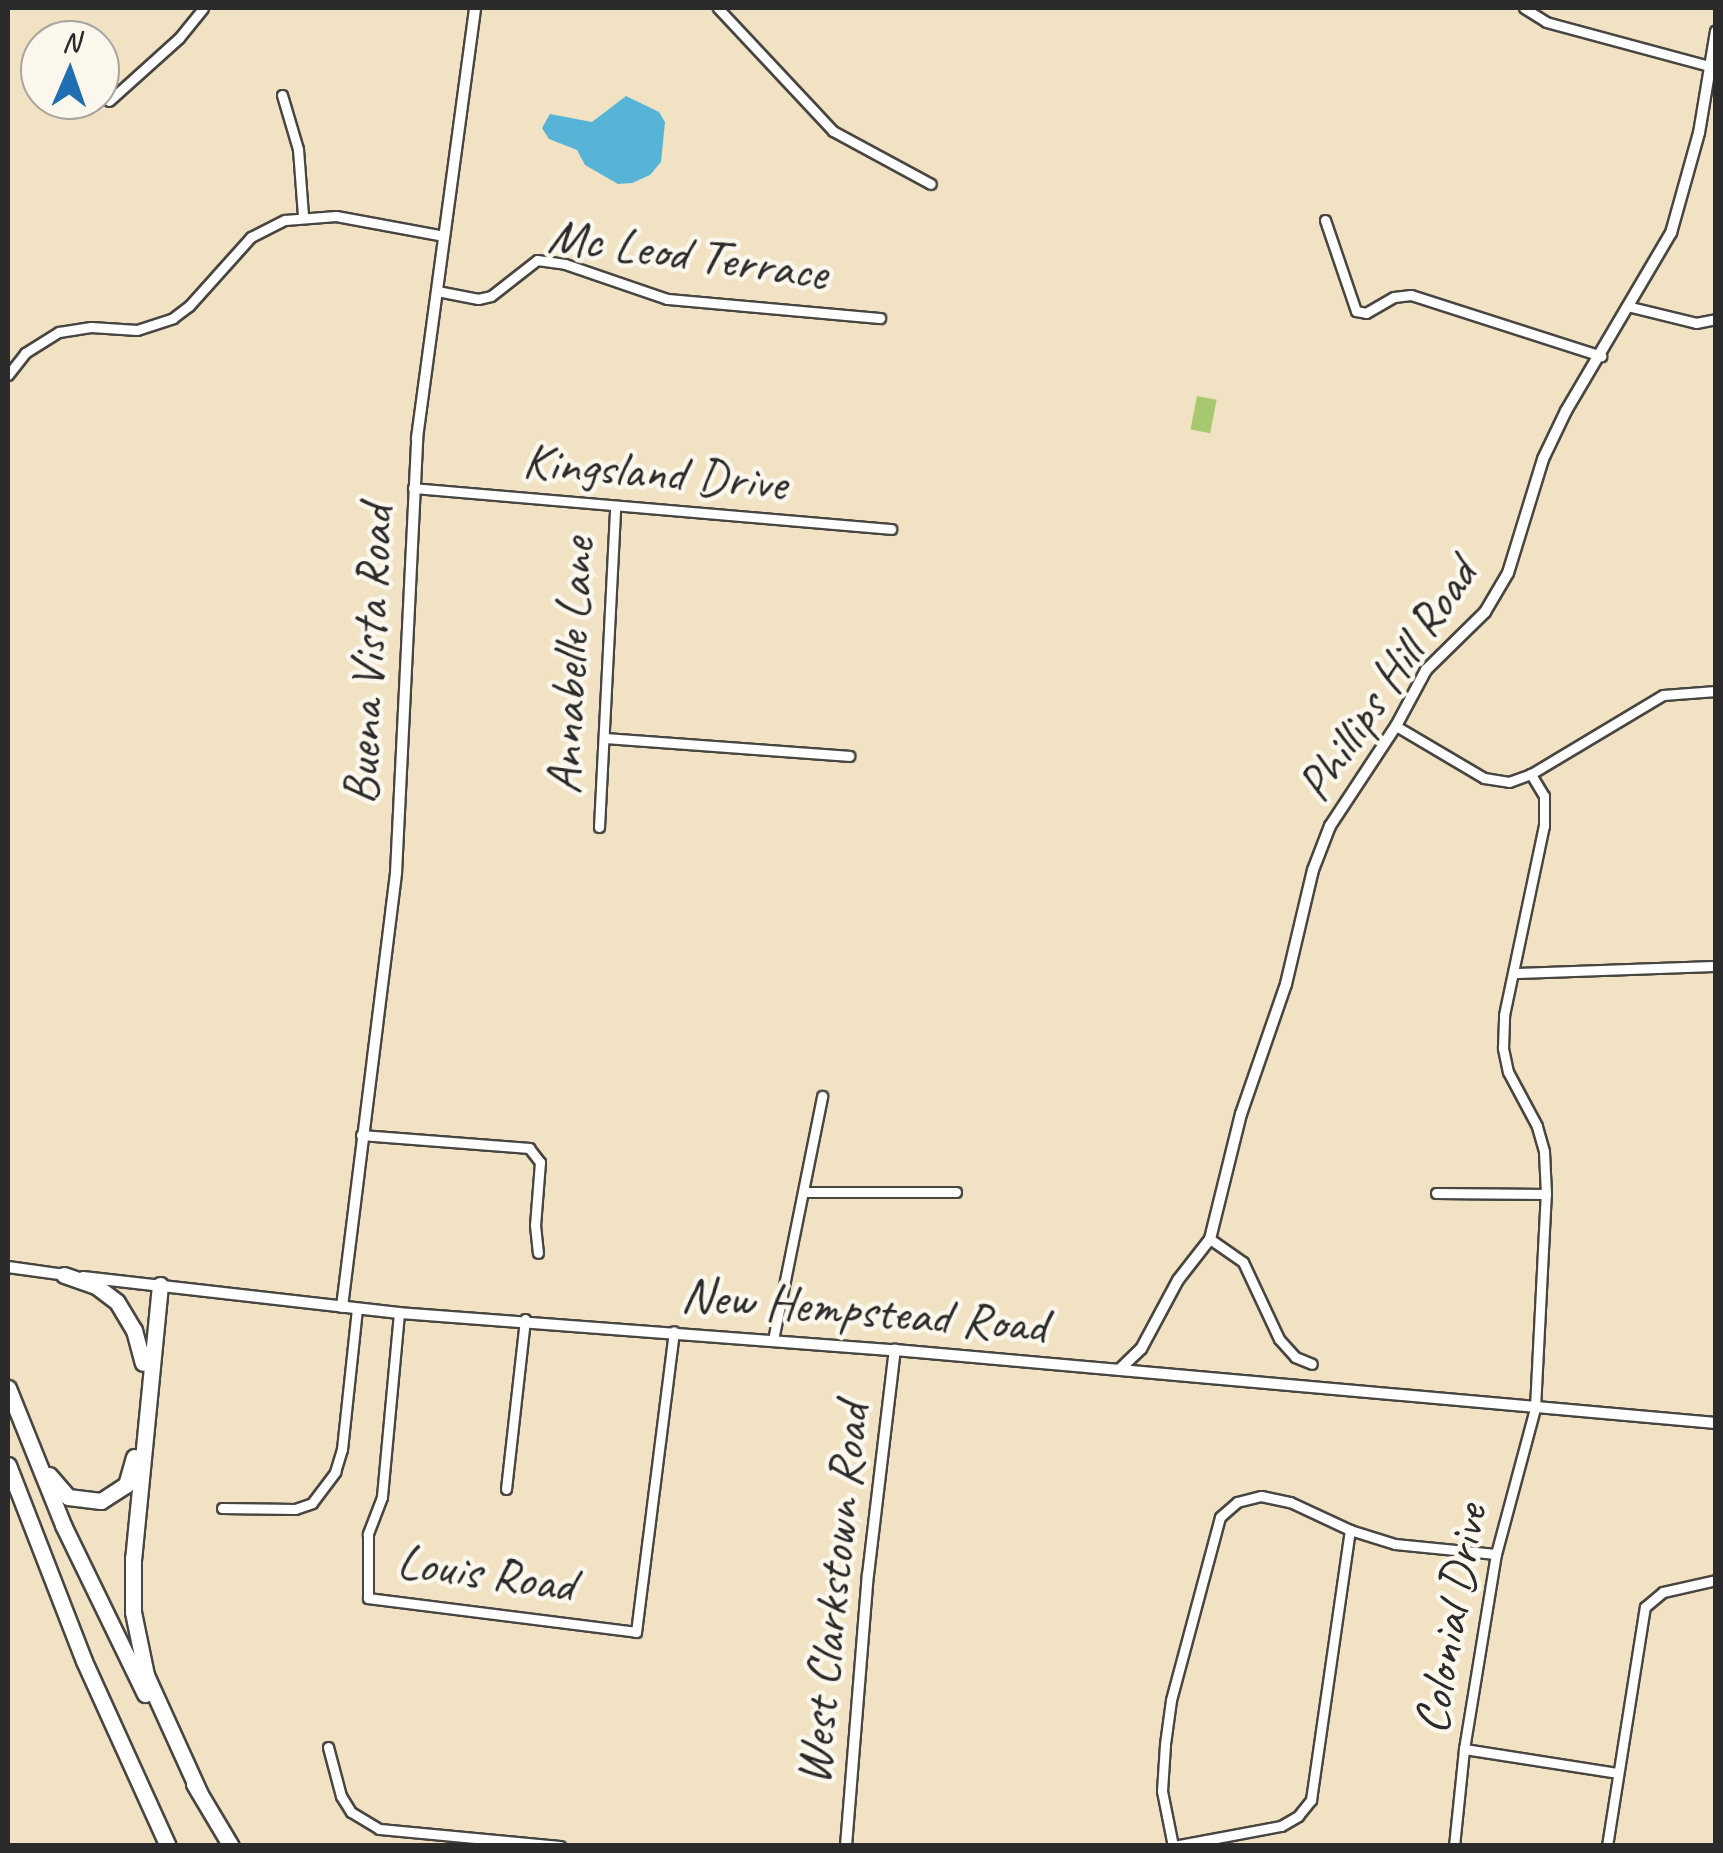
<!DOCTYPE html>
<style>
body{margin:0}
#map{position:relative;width:1723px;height:1853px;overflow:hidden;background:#f0e2c3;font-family:Caveat,sans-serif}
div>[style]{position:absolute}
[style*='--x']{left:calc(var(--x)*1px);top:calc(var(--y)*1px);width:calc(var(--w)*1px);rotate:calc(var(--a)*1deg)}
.green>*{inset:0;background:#a8c870;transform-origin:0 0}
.water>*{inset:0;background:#58b4d6}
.roads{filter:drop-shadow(2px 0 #494642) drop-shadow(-2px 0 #494642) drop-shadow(0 2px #494642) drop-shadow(0 -2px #494642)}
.minor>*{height:9px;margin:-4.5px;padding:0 4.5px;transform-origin:4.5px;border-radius:4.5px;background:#fff}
.tertiary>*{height:10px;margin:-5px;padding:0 5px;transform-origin:5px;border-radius:5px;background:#fff}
.motorway>*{height:15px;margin:-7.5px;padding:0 7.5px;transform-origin:7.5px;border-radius:7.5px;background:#fff}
span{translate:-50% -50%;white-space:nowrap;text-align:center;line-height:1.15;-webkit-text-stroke:9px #fbf7ec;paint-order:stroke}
.street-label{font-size:50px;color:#2b2b2b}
.frame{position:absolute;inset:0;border:10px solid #2b2b2b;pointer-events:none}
.north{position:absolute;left:20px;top:20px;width:100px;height:100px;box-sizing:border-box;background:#fbf7ec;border:2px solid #a8a59f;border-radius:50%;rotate:2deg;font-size:28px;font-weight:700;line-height:40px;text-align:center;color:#2b2b2b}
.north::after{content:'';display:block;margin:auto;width:35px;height:45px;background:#1f6fb2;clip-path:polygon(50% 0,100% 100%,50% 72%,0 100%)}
</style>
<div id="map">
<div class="green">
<div style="left:1197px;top:396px;width:20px;height:34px;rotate:11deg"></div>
</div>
<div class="water">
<div style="clip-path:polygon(626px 96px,659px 112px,665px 122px,661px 162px,650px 175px,632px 183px,618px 184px,585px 165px,577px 150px,549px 139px,542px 128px,550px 114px,592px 122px)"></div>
</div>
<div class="roads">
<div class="minor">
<div style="--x:718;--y:8;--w:168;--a:46.9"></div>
<div style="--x:833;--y:131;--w:111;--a:28.4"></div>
<div style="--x:1524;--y:8;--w:26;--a:32"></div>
<div style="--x:1546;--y:22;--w:169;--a:15.1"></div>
<div style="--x:282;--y:95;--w:56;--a:73.5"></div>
<div style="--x:298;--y:149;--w:67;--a:85.7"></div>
<div style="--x:109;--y:101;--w:94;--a:-42"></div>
<div style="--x:179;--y:38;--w:38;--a:-51"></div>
<div style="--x:1325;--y:220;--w:96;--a:71.2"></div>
<div style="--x:1356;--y:311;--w:10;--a:11"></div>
<div style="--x:1366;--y:313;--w:32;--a:-30"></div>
<div style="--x:1394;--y:297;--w:17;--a:-7"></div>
<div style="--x:1411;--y:295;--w:200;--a:17.8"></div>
<div style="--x:437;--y:291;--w:42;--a:11"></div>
<div style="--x:478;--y:299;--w:13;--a:-13"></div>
<div style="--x:491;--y:296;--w:58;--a:-38"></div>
<div style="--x:537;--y:260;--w:28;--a:8"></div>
<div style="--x:565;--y:264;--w:108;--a:18.9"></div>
<div style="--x:667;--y:299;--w:214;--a:5.1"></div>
<div style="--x:1631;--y:307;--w:67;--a:13.8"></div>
<div style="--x:1696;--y:323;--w:20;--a:-11"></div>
<div style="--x:8;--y:375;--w:28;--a:-52"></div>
<div style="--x:25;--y:353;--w:40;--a:-32"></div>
<div style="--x:59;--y:332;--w:32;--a:-9"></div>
<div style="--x:91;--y:327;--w:46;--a:3.7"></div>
<div style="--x:137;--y:330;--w:38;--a:-18"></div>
<div style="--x:173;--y:318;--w:20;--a:-37"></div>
<div style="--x:189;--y:306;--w:93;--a:-48.1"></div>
<div style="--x:251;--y:237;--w:38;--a:-27"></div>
<div style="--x:285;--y:220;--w:51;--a:-4.5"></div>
<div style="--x:336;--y:216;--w:110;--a:10.5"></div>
<div style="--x:413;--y:488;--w:480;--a:4.9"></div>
<div style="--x:1396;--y:726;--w:102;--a:30.6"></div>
<div style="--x:1484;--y:778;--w:25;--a:9"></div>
<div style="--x:1509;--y:782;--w:23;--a:-20"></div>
<div style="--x:1531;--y:774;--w:154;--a:-30.9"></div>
<div style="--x:1663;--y:695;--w:53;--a:-4.3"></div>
<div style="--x:606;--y:738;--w:244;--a:4.2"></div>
<div style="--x:599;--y:827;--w:319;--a:-87.1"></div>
<div style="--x:1515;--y:973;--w:201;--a:-2"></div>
<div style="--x:361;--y:1135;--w:169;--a:4.4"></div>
<div style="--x:529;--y:1148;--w:18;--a:52"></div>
<div style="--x:540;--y:1162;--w:63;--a:94.5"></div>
<div style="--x:535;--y:1225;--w:28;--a:84"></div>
<div style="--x:804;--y:1192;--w:152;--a:0"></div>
<div style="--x:1436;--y:1193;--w:110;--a:0.5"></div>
<div style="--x:1210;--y:1239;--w:40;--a:34.9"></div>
<div style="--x:1243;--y:1262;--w:85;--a:64.9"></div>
<div style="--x:1279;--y:1339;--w:24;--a:48"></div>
<div style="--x:1295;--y:1357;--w:18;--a:22"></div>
<div style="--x:399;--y:1313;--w:185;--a:95.3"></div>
<div style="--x:382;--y:1497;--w:40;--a:111"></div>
<div style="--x:368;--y:1534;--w:64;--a:90"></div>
<div style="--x:368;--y:1598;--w:270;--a:7.2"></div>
<div style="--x:636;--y:1632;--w:303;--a:-82.8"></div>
<div style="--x:773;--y:1340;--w:249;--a:-78.6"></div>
<div style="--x:506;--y:1489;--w:171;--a:-83.6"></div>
<div style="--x:222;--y:1508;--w:73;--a:0.8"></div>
<div style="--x:295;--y:1509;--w:18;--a:-19"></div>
<div style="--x:312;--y:1503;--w:39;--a:-53"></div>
<div style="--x:335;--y:1472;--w:24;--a:-73"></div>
<div style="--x:342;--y:1449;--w:141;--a:-83.9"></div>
<div style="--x:328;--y:1747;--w:51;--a:75.1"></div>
<div style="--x:341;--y:1796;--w:19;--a:58"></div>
<div style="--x:351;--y:1812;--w:33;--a:31"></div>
<div style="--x:379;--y:1829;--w:182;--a:5.4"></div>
<div style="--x:1464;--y:1749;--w:155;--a:8.9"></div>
<div style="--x:1173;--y:1846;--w:56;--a:-101.3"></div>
<div style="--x:1162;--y:1791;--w:47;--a:-86.3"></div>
<div style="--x:1165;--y:1744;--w:44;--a:-82.2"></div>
<div style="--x:1171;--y:1700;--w:189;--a:-75"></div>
<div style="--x:1220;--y:1517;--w:23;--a:-41"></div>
<div style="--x:1237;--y:1502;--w:25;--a:-14"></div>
<div style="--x:1261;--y:1496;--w:30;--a:12"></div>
<div style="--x:1290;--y:1502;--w:66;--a:25"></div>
<div style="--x:1350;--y:1530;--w:47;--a:17.3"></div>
<div style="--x:1395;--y:1544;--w:101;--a:5.7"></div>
<div style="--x:1174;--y:1846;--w:109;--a:-10.6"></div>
<div style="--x:1281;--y:1826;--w:20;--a:-30"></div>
<div style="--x:1298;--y:1816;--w:21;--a:-51"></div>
<div style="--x:1311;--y:1800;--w:273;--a:-81.8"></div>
<div style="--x:1454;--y:1846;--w:98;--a:-84.1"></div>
<div style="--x:1464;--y:1749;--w:198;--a:-80.7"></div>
<div style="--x:1496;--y:1554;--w:151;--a:-75"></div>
<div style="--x:1535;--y:1408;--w:214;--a:-87.1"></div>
<div style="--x:1546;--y:1194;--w:43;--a:-92.7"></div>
<div style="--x:1544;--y:1151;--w:26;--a:-106"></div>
<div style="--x:1537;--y:1126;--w:61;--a:-118.2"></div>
<div style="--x:1508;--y:1072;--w:25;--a:-102"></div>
<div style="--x:1503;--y:1048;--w:33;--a:-88"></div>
<div style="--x:1504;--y:1015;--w:193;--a:-78.1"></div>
<div style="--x:1544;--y:826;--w:30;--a:-90"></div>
<div style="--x:1544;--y:796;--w:26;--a:-121"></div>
<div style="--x:1607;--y:1846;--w:242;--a:-81"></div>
<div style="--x:1645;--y:1607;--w:23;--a:-40"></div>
<div style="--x:1663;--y:1592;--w:54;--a:-12.8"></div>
</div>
<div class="tertiary">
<div style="--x:8;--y:1267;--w:59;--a:7.9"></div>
<div style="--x:83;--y:1277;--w:318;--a:6.5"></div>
<div style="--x:399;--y:1313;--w:497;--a:4.3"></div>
<div style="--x:895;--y:1350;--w:824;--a:5.08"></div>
<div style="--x:342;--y:1307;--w:437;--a:-82.9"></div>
<div style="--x:396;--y:873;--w:436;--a:-87.2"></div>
<div style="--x:417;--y:438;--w:434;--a:-82.3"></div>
<div style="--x:1120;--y:1369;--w:29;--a:-44"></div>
<div style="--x:1141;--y:1349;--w:78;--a:-61.8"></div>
<div style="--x:1178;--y:1280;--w:52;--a:-52"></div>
<div style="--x:1210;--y:1239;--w:129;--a:-76.1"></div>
<div style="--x:1241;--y:1114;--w:138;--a:-70.9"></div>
<div style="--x:1286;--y:984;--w:117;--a:-76.7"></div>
<div style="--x:1313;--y:870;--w:47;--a:-68.9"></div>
<div style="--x:1330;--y:826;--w:120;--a:-56.6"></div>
<div style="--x:1396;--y:726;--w:64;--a:-61.8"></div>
<div style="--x:1426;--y:670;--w:83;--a:-44.5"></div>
<div style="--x:1485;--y:612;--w:45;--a:-59.5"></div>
<div style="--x:1508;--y:573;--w:119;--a:-72.9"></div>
<div style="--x:1543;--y:459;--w:53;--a:-64.4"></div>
<div style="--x:1566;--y:411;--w:207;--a:-59.5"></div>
<div style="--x:1671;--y:233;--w:104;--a:-74.4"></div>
<div style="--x:1699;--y:133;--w:103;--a:-80.5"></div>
<div style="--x:846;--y:1846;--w:272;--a:-85.4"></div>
<div style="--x:868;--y:1575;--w:227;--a:-83.2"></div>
</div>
<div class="motorway">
<div style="--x:64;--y:1275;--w:34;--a:19"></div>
<div style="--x:96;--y:1286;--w:26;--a:37"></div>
<div style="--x:117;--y:1302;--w:33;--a:59"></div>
<div style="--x:134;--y:1330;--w:34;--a:75"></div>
<div style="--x:160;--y:1285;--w:274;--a:95.6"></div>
<div style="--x:133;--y:1558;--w:54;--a:90"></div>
<div style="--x:133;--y:1612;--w:64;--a:78.3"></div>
<div style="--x:146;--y:1675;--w:128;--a:65.6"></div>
<div style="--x:8;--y:1388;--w:148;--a:68.1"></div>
<div style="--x:63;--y:1525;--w:188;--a:64.1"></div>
<div style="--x:8;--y:1465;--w:210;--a:68.8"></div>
<div style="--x:84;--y:1661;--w:203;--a:65.6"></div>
<div style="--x:49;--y:1475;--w:29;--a:49"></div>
<div style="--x:68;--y:1497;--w:33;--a:7"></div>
<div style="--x:101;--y:1501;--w:30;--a:-33"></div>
<div style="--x:126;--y:1485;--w:29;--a:-74"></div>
<div style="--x:194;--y:1784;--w:72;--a:59.2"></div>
</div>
</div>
<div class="street-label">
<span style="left:688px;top:254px;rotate:8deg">Mc Leod Terrace</span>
<span style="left:655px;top:472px;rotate:5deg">Kingsland Drive</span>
<span style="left:368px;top:655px;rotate:-87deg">Buena Vista Road</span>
<span style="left:570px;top:666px;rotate:-87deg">Annabelle Lane</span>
<span style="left:1387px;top:680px;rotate:-56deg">Phillips Hill Road</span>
<span style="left:864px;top:1310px;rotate:5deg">New Hempstead Road</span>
<span style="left:486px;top:1573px;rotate:8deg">Louis Road</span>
<span style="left:832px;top:1594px;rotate:-84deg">West Clarkstown Road</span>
<span style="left:1450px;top:1619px;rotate:-80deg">Colonial Drive</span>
</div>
<div class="frame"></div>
<div class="north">N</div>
</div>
